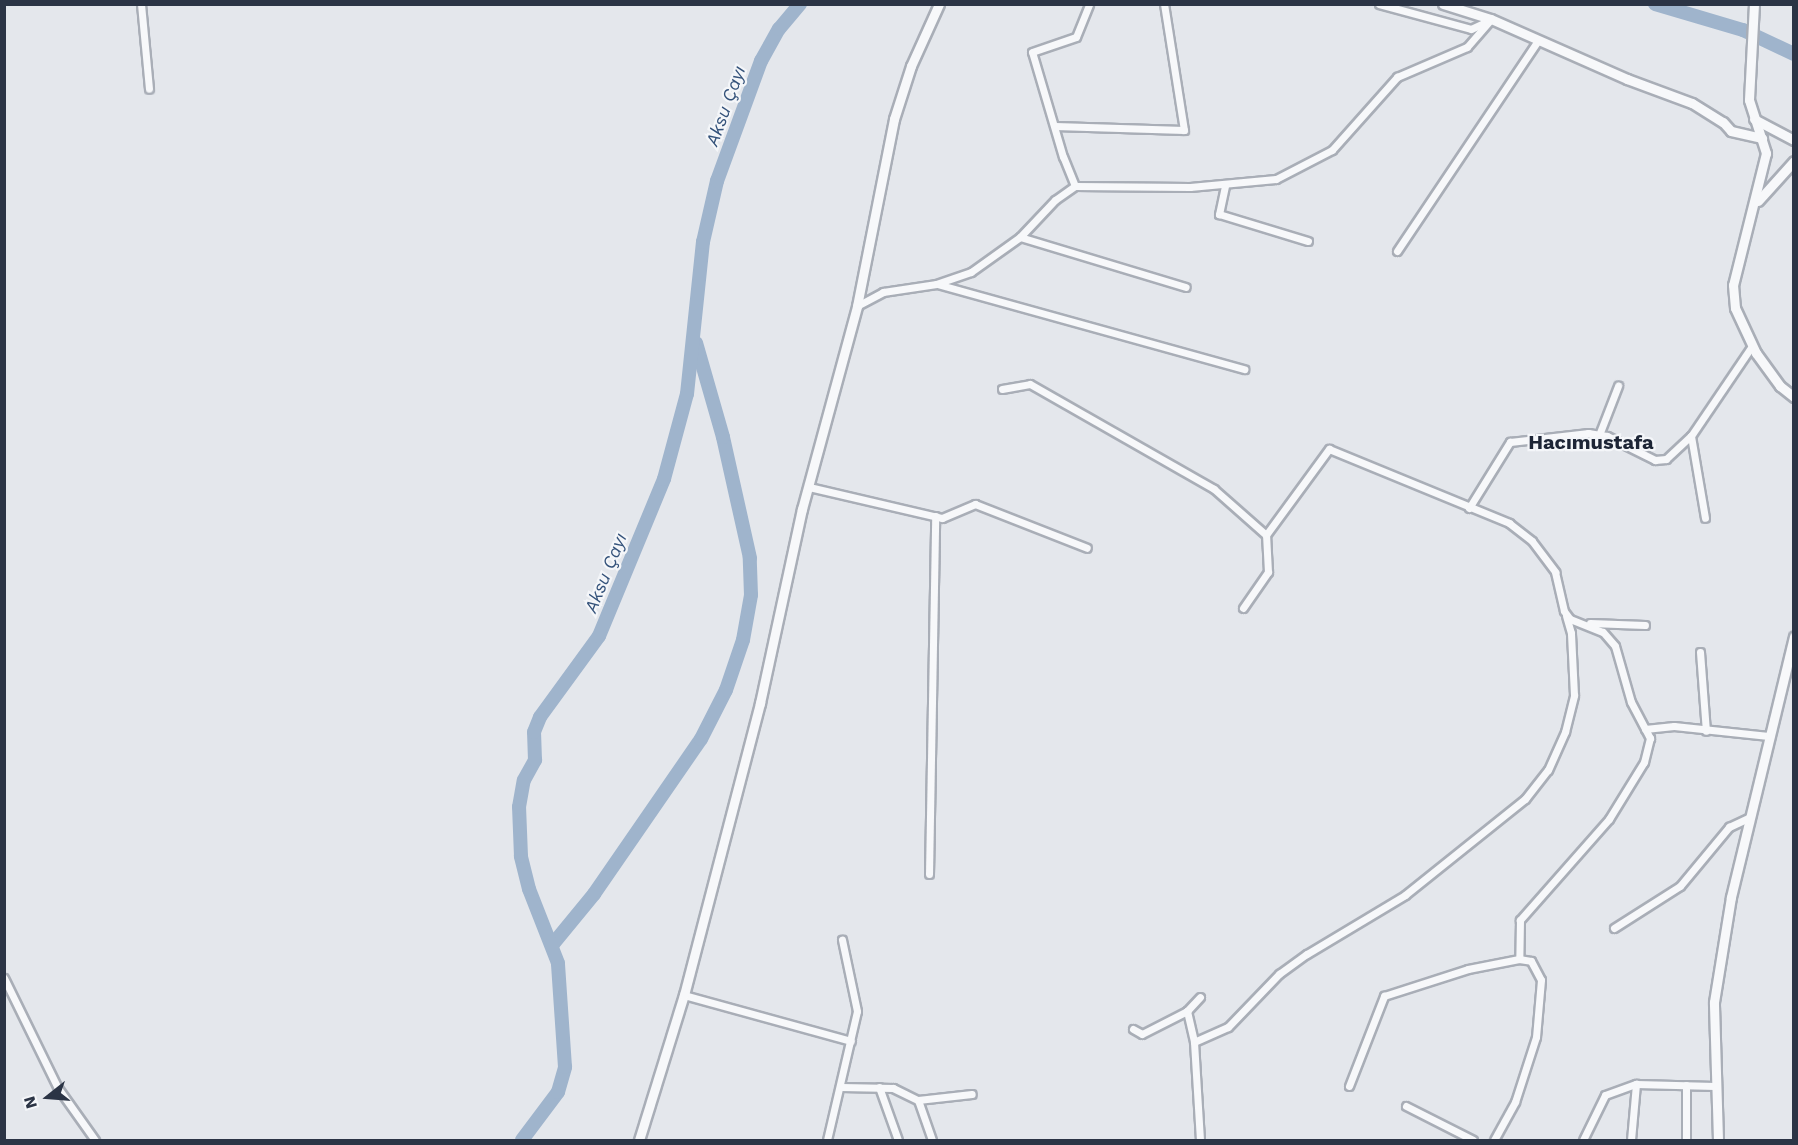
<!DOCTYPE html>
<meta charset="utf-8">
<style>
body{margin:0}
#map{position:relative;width:1798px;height:1145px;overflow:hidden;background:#e4e7ec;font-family:"Work Sans",sans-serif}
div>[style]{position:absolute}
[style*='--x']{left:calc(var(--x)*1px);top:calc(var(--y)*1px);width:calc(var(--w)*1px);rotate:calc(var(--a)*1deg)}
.river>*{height:14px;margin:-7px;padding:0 7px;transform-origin:7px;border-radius:7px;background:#9fb4cc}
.roads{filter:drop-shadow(2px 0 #a9aeb7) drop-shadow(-2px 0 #a9aeb7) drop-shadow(0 2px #a9aeb7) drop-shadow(0 -2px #a9aeb7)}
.minor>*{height:7px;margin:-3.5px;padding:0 3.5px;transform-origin:3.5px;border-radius:3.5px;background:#f7f8fa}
.tertiary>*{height:9px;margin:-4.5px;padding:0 4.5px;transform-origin:4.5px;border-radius:4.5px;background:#f7f8fa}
span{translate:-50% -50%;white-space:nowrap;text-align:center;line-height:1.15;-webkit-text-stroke:4.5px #f4f6f9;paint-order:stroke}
.water-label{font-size:18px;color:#34527a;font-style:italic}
.quarter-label{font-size:20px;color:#1d2536;font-weight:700}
.frame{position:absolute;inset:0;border:6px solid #2b3445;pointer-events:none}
.north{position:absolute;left:18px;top:1067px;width:60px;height:60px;-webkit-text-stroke:4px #f4f6f9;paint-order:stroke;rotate:253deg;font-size:16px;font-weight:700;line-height:24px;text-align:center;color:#2b3445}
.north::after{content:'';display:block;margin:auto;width:21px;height:27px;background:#2b3445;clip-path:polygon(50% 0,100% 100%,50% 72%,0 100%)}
</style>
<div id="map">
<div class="river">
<div style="--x:1655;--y:4;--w:92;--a:16.5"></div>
<div style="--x:1743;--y:30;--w:56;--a:25.2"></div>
<div style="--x:553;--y:944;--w:65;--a:-50.6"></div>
<div style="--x:594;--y:894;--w:188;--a:-55.4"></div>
<div style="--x:701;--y:739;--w:55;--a:-63"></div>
<div style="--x:726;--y:690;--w:53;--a:-71.2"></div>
<div style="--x:743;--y:640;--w:46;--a:-79.9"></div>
<div style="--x:751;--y:595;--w:37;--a:-92"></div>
<div style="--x:750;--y:558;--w:124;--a:-102.6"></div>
<div style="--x:723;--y:437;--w:98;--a:-106"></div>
<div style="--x:522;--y:1140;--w:60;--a:-53.1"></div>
<div style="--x:558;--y:1092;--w:26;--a:-74"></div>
<div style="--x:565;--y:1067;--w:104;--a:-93.9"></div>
<div style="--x:558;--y:963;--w:79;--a:-111.4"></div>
<div style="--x:529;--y:889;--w:34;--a:-104"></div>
<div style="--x:521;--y:856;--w:49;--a:-92.3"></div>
<div style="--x:519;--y:807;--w:27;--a:-80"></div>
<div style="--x:524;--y:780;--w:23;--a:-61"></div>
<div style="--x:535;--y:760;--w:28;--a:-92"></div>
<div style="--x:534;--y:732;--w:16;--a:-68"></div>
<div style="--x:540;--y:717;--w:100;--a:-53.9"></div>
<div style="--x:599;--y:636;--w:170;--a:-67.5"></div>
<div style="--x:664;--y:479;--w:88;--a:-74.9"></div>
<div style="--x:687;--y:394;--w:153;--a:-84"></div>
<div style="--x:703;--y:242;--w:63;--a:-77.1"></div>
<div style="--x:717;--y:181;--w:128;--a:-69.9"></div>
<div style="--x:761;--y:61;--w:37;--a:-61"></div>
<div style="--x:779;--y:29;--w:33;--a:-50"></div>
</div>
<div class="roads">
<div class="minor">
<div style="--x:141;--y:4;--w:85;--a:84.6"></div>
<div style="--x:1379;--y:4;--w:95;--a:15.2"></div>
<div style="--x:1471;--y:29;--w:19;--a:-25"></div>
<div style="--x:1055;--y:126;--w:129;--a:1.8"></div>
<div style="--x:1184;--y:130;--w:128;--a:-99"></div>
<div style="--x:1075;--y:186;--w:31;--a:-112"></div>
<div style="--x:1063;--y:157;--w:109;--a:-106.4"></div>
<div style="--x:1032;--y:52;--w:46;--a:-18.8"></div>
<div style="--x:1076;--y:37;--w:35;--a:-68"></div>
<div style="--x:1225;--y:186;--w:29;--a:102"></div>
<div style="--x:1219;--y:214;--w:93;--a:16.9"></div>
<div style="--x:1020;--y:237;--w:173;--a:16.8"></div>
<div style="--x:1397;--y:251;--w:254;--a:-56.2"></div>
<div style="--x:937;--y:284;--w:319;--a:15.5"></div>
<div style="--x:857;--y:306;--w:30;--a:-28"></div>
<div style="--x:883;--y:292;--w:54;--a:-8.6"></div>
<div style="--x:936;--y:284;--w:37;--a:-19"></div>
<div style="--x:971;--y:272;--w:60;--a:-35.5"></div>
<div style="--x:1020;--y:237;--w:51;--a:-46.6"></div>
<div style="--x:1055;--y:200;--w:24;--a:-35"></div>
<div style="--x:1075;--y:186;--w:115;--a:0.5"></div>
<div style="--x:1190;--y:187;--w:86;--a:-5.3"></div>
<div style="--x:1276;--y:179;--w:63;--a:-27.4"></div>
<div style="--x:1332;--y:150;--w:98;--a:-48.3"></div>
<div style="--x:1397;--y:77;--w:76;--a:-23.2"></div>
<div style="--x:1467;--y:47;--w:37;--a:-49"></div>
<div style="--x:1002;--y:389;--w:28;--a:-10"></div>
<div style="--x:1030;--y:384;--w:212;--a:29.7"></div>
<div style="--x:1214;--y:489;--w:69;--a:41.5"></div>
<div style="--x:1599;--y:435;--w:53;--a:-68.8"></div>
<div style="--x:1691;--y:436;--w:83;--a:80.3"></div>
<div style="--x:809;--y:487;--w:137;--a:13.1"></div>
<div style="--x:942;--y:518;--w:36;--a:-23"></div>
<div style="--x:975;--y:504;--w:120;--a:21.4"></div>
<div style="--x:1469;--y:508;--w:78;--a:-58.2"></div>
<div style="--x:1510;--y:442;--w:79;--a:-6.6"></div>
<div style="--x:1588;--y:433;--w:19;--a:9"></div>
<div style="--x:1607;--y:436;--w:54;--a:26.6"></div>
<div style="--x:1655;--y:460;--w:11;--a:-5"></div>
<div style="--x:1666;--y:459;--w:34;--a:-43"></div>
<div style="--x:1691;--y:436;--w:109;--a:-55.9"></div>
<div style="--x:1243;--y:608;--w:44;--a:-55.2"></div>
<div style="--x:1268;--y:572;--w:37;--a:-93"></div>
<div style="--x:1266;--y:535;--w:107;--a:-53.8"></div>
<div style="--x:1329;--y:449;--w:195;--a:22.3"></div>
<div style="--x:1509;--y:523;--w:29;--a:38"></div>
<div style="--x:1532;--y:541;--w:39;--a:53"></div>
<div style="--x:1555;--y:572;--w:40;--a:77"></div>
<div style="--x:1564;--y:611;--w:10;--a:53"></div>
<div style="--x:1570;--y:619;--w:35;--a:22"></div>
<div style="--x:1603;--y:632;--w:18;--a:49"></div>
<div style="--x:1615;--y:646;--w:58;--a:74.1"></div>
<div style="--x:1631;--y:702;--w:41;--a:62.2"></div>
<div style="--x:1650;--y:738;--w:25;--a:104"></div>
<div style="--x:1644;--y:762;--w:67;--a:121.6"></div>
<div style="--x:1609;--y:819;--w:135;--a:131.4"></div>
<div style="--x:1520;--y:920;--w:39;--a:91"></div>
<div style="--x:1519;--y:959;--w:12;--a:9"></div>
<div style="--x:1531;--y:961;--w:21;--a:62"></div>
<div style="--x:1541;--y:980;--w:57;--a:95"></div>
<div style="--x:1536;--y:1037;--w:68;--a:107.9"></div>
<div style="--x:1515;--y:1102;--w:43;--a:118.9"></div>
<div style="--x:1590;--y:623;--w:55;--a:2.1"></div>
<div style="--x:1700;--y:652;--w:79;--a:85.7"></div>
<div style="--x:1645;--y:729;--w:29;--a:-6"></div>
<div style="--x:1674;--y:726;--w:95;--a:6.1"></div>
<div style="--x:929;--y:874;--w:358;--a:-89"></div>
<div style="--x:1614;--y:928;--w:78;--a:-32.5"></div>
<div style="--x:1680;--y:886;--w:77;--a:-50.3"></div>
<div style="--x:1729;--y:827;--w:23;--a:-25"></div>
<div style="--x:4;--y:978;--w:123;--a:63.9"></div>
<div style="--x:58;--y:1088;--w:64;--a:54.6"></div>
<div style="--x:684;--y:995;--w:173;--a:15.4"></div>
<div style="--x:1187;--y:1011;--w:32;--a:77"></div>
<div style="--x:1133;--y:1029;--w:10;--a:29"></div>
<div style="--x:1142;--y:1034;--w:51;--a:-27.1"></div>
<div style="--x:1187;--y:1011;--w:19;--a:-47"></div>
<div style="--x:1686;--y:1085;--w:55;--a:90"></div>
<div style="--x:1349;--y:1086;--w:97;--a:-68.7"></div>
<div style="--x:1384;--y:996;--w:88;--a:-17.8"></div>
<div style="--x:1468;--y:969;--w:52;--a:-11.1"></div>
<div style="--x:841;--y:1087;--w:52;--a:1.1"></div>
<div style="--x:893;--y:1088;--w:28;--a:26"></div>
<div style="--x:918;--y:1100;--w:54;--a:-6.3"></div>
<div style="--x:879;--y:1087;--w:56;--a:70.3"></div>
<div style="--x:918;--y:1100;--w:42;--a:70.7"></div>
<div style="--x:1406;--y:1106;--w:75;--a:26.9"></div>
<div style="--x:827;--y:1140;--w:132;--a:-76.9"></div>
<div style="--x:857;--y:1011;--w:73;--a:-101.9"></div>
<div style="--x:1200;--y:1140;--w:98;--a:-93.5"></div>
<div style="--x:1194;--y:1042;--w:37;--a:-24"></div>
<div style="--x:1228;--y:1027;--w:74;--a:-46.1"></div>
<div style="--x:1279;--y:974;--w:34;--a:-36"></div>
<div style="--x:1307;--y:954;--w:114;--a:-31"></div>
<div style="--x:1405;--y:895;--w:154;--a:-38.7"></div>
<div style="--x:1525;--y:799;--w:37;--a:-52"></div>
<div style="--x:1548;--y:770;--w:42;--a:-65.9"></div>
<div style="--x:1565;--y:732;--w:38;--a:-76"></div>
<div style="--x:1574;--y:695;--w:62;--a:-92.8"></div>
<div style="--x:1571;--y:633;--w:18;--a:-106"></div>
<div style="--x:1583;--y:1140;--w:50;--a:-63.9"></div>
<div style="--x:1605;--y:1095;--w:33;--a:-20"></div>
<div style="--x:1636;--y:1084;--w:79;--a:1.5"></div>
<div style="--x:1631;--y:1140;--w:56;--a:-84.9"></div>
</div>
<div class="tertiary">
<div style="--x:1443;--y:4;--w:50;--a:17.4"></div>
<div style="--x:1491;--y:19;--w:149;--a:23.8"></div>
<div style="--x:1627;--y:79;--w:69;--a:20.3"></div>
<div style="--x:1692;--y:103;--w:36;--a:32"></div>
<div style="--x:1723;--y:122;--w:12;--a:48"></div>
<div style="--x:1731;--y:131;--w:32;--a:13"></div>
<div style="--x:1754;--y:4;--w:96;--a:93"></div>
<div style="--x:1749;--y:100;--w:56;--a:72.2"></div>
<div style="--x:1766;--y:153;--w:136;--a:104"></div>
<div style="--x:1733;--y:285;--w:23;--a:85"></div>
<div style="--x:1735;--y:308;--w:50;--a:65"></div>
<div style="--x:1756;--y:353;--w:41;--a:54"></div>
<div style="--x:1780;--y:386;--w:18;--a:38"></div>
<div style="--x:1754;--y:119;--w:45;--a:27.7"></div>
<div style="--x:1758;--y:201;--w:54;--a:-48"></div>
<div style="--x:639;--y:1140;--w:152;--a:-72.8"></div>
<div style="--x:684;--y:995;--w:302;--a:-75.4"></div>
<div style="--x:760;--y:703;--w:198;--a:-77.8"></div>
<div style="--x:802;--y:509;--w:210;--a:-74.8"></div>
<div style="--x:857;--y:306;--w:191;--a:-78.8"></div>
<div style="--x:894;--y:119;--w:56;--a:-72.2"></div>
<div style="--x:911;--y:66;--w:68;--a:-65.7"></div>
<div style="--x:1718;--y:1140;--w:138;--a:-91.7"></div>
<div style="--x:1714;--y:1002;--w:106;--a:-80.8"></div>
<div style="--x:1731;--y:897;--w:268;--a:-76.4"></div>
</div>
</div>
<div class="water-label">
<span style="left:726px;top:106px;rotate:-70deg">Aksu Çayı</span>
<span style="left:606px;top:573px;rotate:-68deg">Aksu Çayı</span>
</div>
<div class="quarter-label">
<span style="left:1591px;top:442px">Hacımustafa</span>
</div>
<div class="frame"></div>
<div class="north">N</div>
</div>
